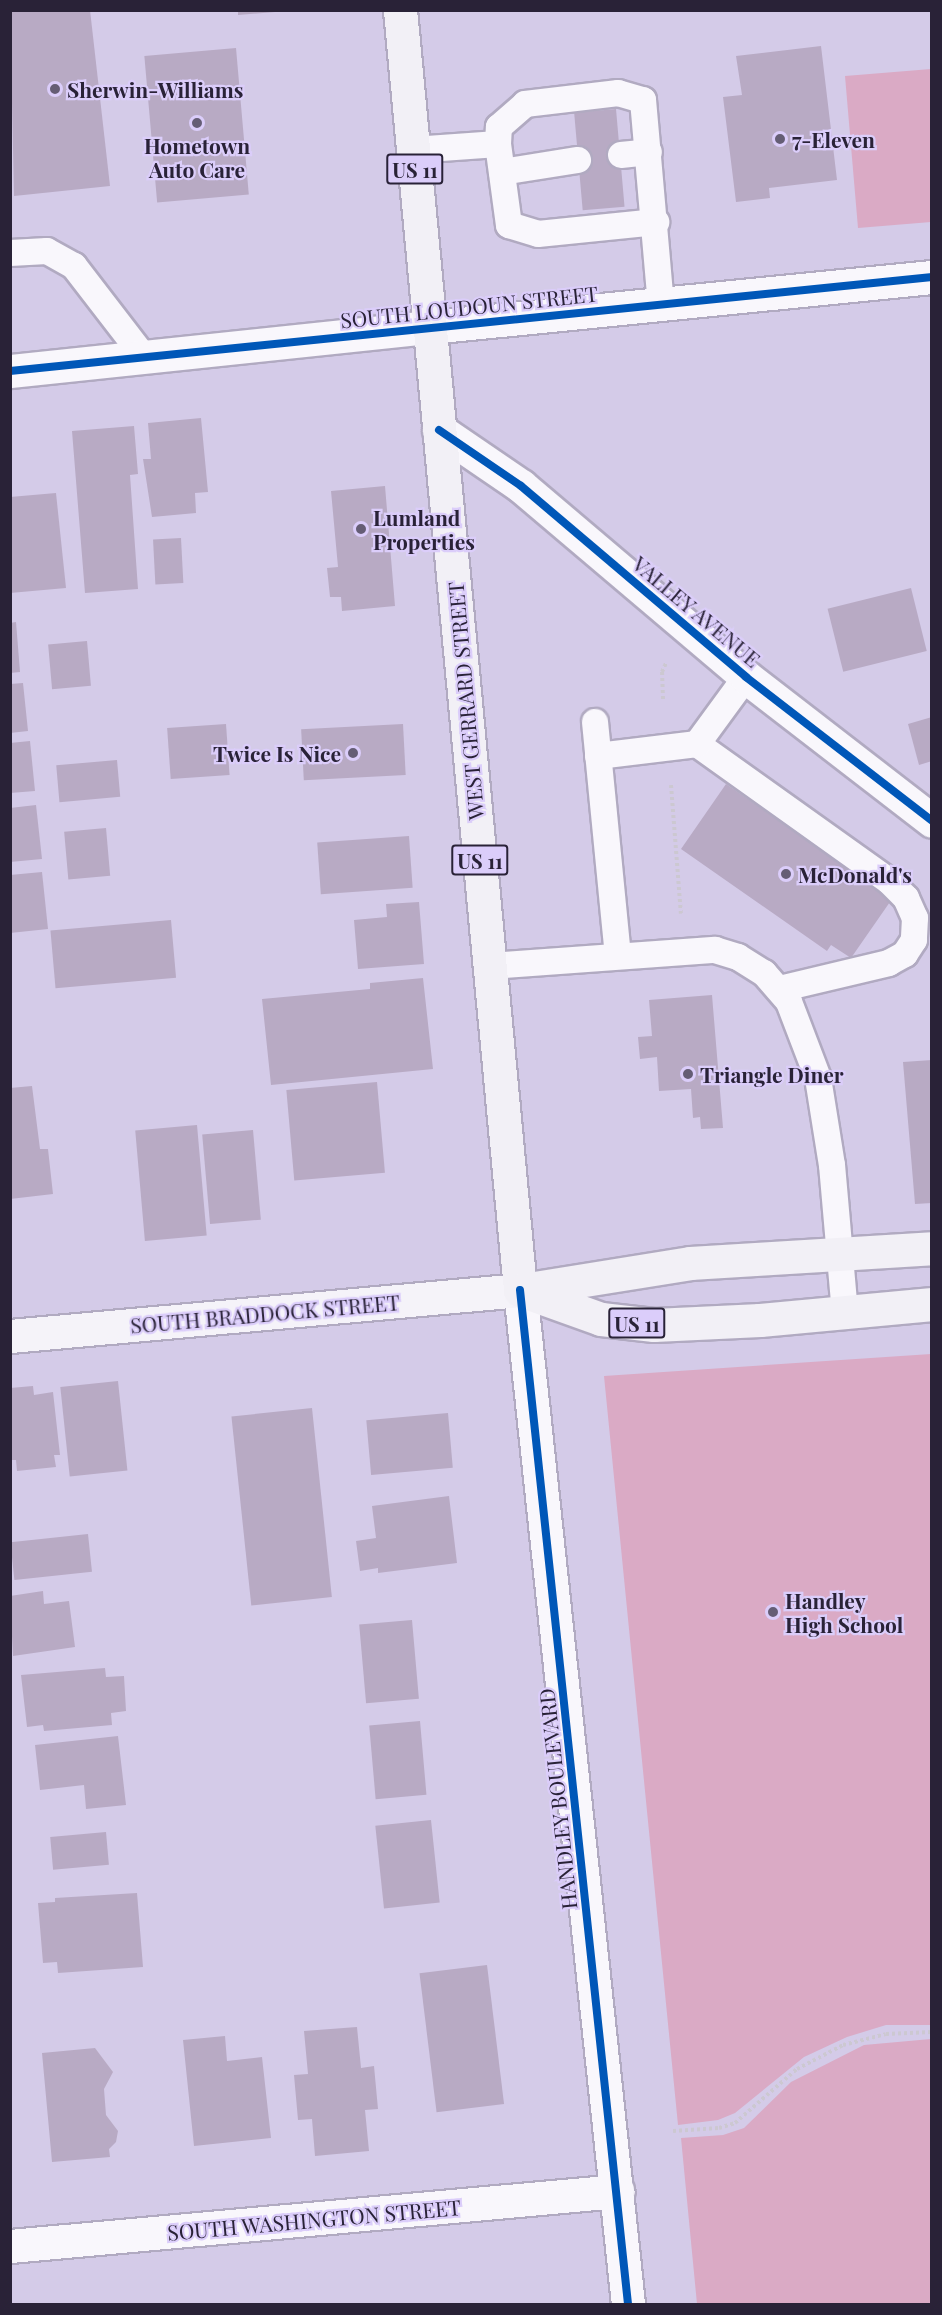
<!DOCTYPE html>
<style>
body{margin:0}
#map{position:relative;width:942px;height:2315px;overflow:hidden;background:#d4cbe8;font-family:"Playfair Display",serif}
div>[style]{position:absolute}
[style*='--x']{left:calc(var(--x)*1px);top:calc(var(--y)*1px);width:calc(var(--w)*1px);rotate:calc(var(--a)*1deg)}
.green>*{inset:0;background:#daaac5}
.building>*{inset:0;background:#b8aac4;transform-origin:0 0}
.path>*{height:4px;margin-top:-2px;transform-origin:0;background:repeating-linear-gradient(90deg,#ccc8d1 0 3px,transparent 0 6px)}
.roads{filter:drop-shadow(2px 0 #b1aac1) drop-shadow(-2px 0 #b1aac1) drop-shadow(0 2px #b1aac1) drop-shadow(0 -2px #b1aac1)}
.service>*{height:26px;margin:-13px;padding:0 13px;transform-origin:13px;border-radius:13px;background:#f9f7fc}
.minor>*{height:33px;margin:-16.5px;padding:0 16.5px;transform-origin:16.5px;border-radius:16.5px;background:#f9f7fc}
.tertiary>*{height:33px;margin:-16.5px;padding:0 16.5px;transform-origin:16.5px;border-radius:16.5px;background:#f9f7fc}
.secondary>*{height:33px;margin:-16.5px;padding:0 16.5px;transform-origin:16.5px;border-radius:16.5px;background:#f5f3f9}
.primary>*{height:33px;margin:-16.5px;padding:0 16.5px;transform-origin:16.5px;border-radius:16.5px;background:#f2f0f6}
.cycleway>*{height:8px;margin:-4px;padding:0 4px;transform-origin:4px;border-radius:4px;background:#0057b8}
.dots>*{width:16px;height:16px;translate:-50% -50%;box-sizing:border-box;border:3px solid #dbcdfa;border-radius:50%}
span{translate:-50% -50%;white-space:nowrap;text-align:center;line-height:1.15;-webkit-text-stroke:4.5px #dbcdfa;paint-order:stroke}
.shield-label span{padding:2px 4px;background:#dbcdfa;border:2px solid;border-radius:4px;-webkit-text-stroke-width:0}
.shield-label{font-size:20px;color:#292237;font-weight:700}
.poi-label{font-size:21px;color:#292237;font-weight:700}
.left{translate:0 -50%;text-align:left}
.right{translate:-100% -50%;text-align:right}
.street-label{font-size:21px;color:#292237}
.frame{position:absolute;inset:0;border:12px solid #292237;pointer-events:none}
</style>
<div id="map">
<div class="green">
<div style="clip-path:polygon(931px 69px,931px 222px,858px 228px,845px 76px)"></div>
<div style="clip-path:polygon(931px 1354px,931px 2025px,886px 2025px,847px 2037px,804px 2057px,735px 2113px,718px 2120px,678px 2125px,604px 1376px)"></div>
<div style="clip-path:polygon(931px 2039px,931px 2304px,697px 2304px,681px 2138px,723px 2135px,744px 2128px,791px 2082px,864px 2045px)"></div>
</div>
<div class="building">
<div style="clip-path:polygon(10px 10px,90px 10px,110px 186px,14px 196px)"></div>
<div style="clip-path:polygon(238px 10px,275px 10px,275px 12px,238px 15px)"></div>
<div style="clip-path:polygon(821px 46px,837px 180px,769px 188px,770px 198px,736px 202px,723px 97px,742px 95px,736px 56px)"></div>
<div style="left:236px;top:48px;width:147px;height:92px;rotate:85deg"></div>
<div style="left:616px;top:109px;width:98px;height:42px;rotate:85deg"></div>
<div style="clip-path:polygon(201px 418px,208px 492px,195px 493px,196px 513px,152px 517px,143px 459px,151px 459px,148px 423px)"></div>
<div style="clip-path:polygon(134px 426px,138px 474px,130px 475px,138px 589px,85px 593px,72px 431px)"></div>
<div style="clip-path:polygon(385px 486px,395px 606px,342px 611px,341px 597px,330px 597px,327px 568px,338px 567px,331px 491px)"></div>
<div style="clip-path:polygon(56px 493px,66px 588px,10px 593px,10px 497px)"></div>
<div style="left:181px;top:538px;width:45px;height:28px;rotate:87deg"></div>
<div style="left:911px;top:588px;width:65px;height:86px;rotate:76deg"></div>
<div style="clip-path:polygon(16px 622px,20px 672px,10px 673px,10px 623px)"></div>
<div style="left:87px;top:641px;width:45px;height:39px;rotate:85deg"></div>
<div style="clip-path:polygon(23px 683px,28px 731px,10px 733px,10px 684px)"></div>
<div style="clip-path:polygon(932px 717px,932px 761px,919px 765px,908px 724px)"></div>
<div style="left:226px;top:724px;width:51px;height:59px;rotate:86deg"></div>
<div style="left:403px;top:724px;width:51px;height:102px;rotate:87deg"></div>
<div style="clip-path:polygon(30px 741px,35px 791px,10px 793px,10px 743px)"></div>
<div style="left:117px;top:760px;width:37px;height:61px;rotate:85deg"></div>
<div style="clip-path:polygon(726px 784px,892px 899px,851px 958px,831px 945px,827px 951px,681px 849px)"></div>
<div style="clip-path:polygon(36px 805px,42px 859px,10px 862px,10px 808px)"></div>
<div style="left:106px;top:828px;width:48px;height:42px;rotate:85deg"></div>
<div style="left:409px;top:836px;width:52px;height:92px;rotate:86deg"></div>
<div style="clip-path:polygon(42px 872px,48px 929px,10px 933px,10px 875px)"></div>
<div style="clip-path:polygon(419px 902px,424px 964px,358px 969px,354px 920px,387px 917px,386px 904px)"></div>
<div style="left:171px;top:920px;width:58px;height:121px;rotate:85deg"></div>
<div style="clip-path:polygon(423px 978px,433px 1069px,271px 1085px,262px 999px,370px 989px,370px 983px)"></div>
<div style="clip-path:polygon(712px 995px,723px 1128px,701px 1129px,700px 1117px,693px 1118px,691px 1089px,659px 1091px,657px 1057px,640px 1059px,638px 1037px,652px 1036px,649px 1000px)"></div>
<div style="clip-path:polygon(932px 1060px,932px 1203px,915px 1204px,903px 1062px)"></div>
<div style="left:377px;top:1082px;width:91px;height:91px;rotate:85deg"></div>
<div style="clip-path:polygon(32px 1086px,40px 1149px,48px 1149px,53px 1194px,10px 1199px,10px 1088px)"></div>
<div style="left:197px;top:1125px;width:111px;height:62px;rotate:85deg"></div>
<div style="left:253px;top:1130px;width:90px;height:51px;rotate:85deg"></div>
<div style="left:118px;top:1381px;width:90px;height:58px;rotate:84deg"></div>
<div style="clip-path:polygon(33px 1386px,34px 1395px,53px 1392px,60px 1455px,54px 1455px,56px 1467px,17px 1471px,16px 1460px,10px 1460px,10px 1388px)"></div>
<div style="left:312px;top:1408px;width:190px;height:81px;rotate:84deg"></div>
<div style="left:448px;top:1413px;width:55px;height:82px;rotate:85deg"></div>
<div style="clip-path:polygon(449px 1496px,457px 1563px,378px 1573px,378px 1568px,360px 1571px,356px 1541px,376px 1538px,372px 1506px)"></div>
<div style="left:88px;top:1534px;width:38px;height:78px;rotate:84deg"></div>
<div style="clip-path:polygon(43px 1591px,44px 1604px,69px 1601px,75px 1647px,13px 1656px,10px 1596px)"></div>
<div style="left:412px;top:1620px;width:79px;height:53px;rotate:85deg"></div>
<div style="clip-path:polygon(105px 1668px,106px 1677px,124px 1676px,126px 1711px,111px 1713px,112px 1725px,44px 1731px,43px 1725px,27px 1727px,21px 1675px)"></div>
<div style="left:420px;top:1721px;width:74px;height:51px;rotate:85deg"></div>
<div style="clip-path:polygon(118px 1736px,126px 1805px,86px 1809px,84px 1785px,40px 1790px,35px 1745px)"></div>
<div style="left:431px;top:1820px;width:83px;height:56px;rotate:84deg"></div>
<div style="left:106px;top:1832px;width:33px;height:56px;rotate:85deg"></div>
<div style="clip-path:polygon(137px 1893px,143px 1967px,58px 1973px,57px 1962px,43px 1963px,38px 1903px,55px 1902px,55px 1898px)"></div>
<div style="left:487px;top:1965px;width:140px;height:68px;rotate:83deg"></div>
<div style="clip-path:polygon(357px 2027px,361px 2068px,374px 2066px,378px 2109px,365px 2110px,369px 2151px,315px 2156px,312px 2119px,298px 2120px,294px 2075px,308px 2074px,304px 2031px)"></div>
<div style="clip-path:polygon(225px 2036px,227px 2061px,262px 2057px,271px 2138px,194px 2146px,183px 2040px)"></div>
<div style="clip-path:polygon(95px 2048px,113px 2072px,104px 2089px,106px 2115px,118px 2131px,116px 2142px,109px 2149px,110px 2157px,52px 2162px,42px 2053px)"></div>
</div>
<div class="path">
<div style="--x:663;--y:699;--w:27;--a:-92"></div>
<div style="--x:662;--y:672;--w:10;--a:-66"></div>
<div style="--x:671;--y:785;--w:129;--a:85.6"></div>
<div style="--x:673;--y:2131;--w:46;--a:-3.7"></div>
<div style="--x:719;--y:2128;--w:17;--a:-17"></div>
<div style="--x:735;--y:2123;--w:82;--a:-41.1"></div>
<div style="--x:797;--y:2069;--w:52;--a:-27.6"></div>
<div style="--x:843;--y:2045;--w:44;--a:-14.3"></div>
<div style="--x:886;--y:2034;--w:46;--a:-2.5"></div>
</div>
<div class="roads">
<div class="service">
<div style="--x:498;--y:144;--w:82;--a:82.3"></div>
<div style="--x:509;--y:225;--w:30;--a:17"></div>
<div style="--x:538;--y:234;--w:119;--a:-5.8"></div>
<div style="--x:413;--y:150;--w:85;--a:-4"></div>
<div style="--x:498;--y:144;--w:17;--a:-87"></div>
<div style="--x:499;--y:127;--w:35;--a:-41"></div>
<div style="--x:525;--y:104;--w:94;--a:-6.7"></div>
<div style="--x:618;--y:93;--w:26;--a:16"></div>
<div style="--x:643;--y:100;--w:205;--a:85"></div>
<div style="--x:621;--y:155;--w:28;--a:-6"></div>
<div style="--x:502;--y:172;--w:77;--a:-9"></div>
<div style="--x:10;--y:253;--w:37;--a:-3"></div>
<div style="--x:47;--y:251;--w:31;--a:29"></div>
<div style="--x:74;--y:266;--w:115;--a:52.4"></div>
<div style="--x:595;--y:722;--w:235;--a:84.4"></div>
<div style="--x:697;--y:744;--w:236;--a:35.5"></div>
<div style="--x:889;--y:881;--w:24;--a:45"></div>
<div style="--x:906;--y:898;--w:22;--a:66"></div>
<div style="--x:915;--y:918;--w:22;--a:93"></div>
<div style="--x:914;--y:940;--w:17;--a:123"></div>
<div style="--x:905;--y:954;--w:18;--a:151"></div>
<div style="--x:889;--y:963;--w:112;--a:166.6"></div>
<div style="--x:598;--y:756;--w:100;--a:-6.9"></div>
<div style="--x:697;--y:744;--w:83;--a:-53.8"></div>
<div style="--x:490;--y:966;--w:226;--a:-4.1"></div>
<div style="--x:715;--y:950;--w:24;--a:17"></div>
<div style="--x:738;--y:957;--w:31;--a:32"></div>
<div style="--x:764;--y:973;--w:38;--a:49"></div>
<div style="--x:789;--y:1002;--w:81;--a:69.1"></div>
<div style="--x:818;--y:1078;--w:88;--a:80.9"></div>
<div style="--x:832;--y:1165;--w:149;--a:85"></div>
</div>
<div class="minor">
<div style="--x:10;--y:371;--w:422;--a:-6"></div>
</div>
<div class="tertiary">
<div style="--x:430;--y:327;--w:504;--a:-5.69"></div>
<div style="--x:439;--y:430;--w:99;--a:34.3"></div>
<div style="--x:521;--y:486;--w:295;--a:40.3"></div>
<div style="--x:746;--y:677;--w:235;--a:37.7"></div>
<div style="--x:520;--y:1290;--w:1020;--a:83.92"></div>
<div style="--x:10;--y:2246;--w:610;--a:-5.17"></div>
</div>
<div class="secondary">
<div style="--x:10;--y:1336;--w:512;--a:-5.15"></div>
</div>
<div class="primary">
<div style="--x:400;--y:10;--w:1286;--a:84.64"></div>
<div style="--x:520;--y:1290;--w:86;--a:19.7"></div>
<div style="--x:601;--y:1319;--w:53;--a:6.5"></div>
<div style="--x:654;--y:1325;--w:106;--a:-2.7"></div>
<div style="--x:760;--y:1320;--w:173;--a:-5.3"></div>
<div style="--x:522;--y:1290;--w:170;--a:-9.1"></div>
<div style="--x:690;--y:1263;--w:242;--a:-3.5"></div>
</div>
</div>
<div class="cycleway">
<div style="--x:10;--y:371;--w:927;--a:-5.82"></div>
<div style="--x:439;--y:430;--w:99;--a:34.3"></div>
<div style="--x:521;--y:486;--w:295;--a:40.3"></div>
<div style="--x:746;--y:677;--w:235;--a:37.7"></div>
<div style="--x:520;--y:1290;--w:1020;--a:83.92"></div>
</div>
<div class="dots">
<div style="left:55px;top:89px;background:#655d75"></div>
<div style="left:197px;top:123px;background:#655d75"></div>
<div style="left:780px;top:139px;background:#655d75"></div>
<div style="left:361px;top:529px;background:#655d75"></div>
<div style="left:353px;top:753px;background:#655d75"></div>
<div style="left:786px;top:874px;background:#655d75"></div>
<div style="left:688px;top:1074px;background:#655d75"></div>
<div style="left:773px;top:1612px;background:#655d75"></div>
</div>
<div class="shield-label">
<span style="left:415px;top:169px">US 11</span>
<span style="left:480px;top:860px">US 11</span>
<span style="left:637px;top:1323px">US 11</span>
</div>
<div class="poi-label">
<span class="left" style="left:67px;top:89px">Sherwin-Williams</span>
<span class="left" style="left:792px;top:139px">7-Eleven</span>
<span style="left:197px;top:157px">Hometown<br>Auto Care</span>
<span class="left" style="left:373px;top:529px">Lumland<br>Properties</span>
<span class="right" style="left:341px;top:753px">Twice Is Nice</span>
<span class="left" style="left:798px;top:874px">McDonald's</span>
<span class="left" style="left:700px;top:1074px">Triangle Diner</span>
<span class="left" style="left:785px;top:1612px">Handley<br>High School</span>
</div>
<div class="street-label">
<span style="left:469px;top:306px;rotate:-6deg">SOUTH LOUDOUN STREET</span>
<span style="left:697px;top:611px;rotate:40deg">VALLEY AVENUE</span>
<span style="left:465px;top:701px;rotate:-95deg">WEST GERRARD STREET</span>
<span style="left:265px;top:1313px;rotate:-5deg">SOUTH BRADDOCK STREET</span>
<span style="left:557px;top:1799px;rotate:-96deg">HANDLEY BOULEVARD</span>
<span style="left:314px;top:2219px;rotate:-5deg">SOUTH WASHINGTON STREET</span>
</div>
<div class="frame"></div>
</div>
